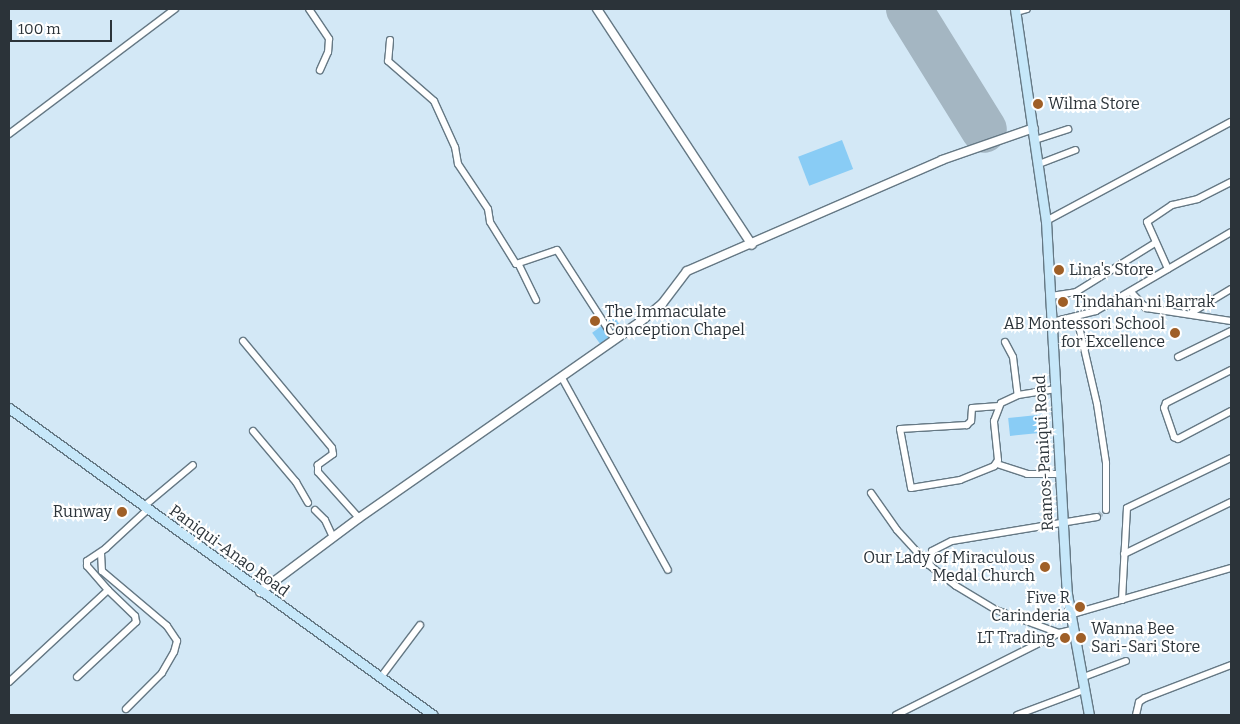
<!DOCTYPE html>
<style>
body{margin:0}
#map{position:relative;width:1240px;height:724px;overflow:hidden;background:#d3e8f6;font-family:Bitter,serif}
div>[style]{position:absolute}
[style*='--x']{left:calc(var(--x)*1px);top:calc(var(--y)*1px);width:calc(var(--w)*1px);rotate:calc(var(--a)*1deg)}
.green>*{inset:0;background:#89ccf5;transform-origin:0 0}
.runway>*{height:46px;margin:-23px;padding:0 23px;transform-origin:23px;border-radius:23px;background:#a4b6c2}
.minor-tunnel>*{height:6px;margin-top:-3px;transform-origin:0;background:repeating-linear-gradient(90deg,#b1c4d0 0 6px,transparent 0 9px)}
.roads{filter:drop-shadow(1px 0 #657884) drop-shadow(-1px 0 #657884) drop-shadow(0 1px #657884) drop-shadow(0 -1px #657884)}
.minor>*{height:6px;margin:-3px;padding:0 3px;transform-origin:3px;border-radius:3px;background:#fff}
.tertiary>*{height:8px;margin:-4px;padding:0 4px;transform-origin:4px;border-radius:4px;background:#fff}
.secondary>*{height:9px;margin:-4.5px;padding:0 4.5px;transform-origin:4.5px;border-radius:4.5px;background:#c6e7f9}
.dots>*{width:14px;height:14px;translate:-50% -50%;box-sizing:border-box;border:2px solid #fff;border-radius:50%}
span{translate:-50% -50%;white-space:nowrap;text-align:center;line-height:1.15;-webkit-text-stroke:4px #fff;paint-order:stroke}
.poi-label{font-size:16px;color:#2b3339}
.left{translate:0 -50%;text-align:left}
.right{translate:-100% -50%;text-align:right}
.street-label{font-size:16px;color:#2b3339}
.frame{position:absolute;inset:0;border:10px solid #2b3339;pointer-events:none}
.scale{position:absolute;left:10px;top:20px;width:102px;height:22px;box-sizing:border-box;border:2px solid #2b3339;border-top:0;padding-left:6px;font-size:15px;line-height:18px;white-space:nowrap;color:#2b3339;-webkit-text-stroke:4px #fff;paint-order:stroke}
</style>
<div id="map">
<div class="green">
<div style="left:842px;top:140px;width:31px;height:47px;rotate:69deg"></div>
<div style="left:614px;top:317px;width:14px;height:27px;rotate:54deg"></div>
<div style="left:1037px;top:415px;width:18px;height:29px;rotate:84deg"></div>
</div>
<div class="runway">
<div style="--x:909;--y:9;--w:142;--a:58.2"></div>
</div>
<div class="minor-tunnel">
<div style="--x:1097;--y:517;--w:11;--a:-38"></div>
</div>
<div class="roads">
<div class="minor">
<div style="--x:309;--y:9;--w:36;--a:56"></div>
<div style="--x:329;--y:39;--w:13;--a:94"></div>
<div style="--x:328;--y:52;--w:20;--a:114"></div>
<div style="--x:1016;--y:12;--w:11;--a:-15"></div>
<div style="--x:390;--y:40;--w:21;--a:95"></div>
<div style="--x:388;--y:61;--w:61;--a:41"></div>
<div style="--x:434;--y:101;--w:51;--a:65.5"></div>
<div style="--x:455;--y:147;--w:17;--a:80"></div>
<div style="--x:458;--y:164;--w:54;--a:56.3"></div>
<div style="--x:488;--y:209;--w:13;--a:81"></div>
<div style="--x:490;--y:222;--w:49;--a:58.2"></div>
<div style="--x:516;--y:264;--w:43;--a:-18.9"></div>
<div style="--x:557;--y:250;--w:107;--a:57.2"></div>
<div style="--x:9;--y:134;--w:208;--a:-37"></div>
<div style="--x:1035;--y:140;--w:35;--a:-18"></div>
<div style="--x:1039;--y:164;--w:39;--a:-21"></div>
<div style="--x:1231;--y:182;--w:37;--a:153"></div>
<div style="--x:1198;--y:199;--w:27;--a:167"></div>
<div style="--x:1172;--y:205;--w:30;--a:146"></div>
<div style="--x:1147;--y:222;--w:51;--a:65.9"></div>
<div style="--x:1168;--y:269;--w:73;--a:-30.4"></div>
<div style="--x:1046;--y:221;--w:210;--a:-28.2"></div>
<div style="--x:519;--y:265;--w:39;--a:64"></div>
<div style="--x:1131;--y:292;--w:22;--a:47"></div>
<div style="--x:1146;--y:308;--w:86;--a:8.7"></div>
<div style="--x:1051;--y:296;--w:25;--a:-9"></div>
<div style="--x:1076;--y:292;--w:93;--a:-31.8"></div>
<div style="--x:1191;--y:313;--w:47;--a:-31"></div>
<div style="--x:1077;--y:318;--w:88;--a:76.9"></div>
<div style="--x:1097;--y:404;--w:60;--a:81.3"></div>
<div style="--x:1106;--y:463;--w:47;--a:90"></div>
<div style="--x:1052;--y:322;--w:45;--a:-14"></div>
<div style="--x:1096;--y:311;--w:83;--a:-30.3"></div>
<div style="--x:243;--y:341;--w:139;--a:50.2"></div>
<div style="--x:332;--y:448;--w:6;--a:81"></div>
<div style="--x:333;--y:454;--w:19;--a:144"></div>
<div style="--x:318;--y:465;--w:7;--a:90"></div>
<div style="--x:318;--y:472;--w:62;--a:48.3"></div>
<div style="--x:1005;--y:342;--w:17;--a:62"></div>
<div style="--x:1013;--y:357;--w:38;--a:83"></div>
<div style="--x:1178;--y:357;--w:59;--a:-26.1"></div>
<div style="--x:1231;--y:370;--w:73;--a:153.1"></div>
<div style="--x:1166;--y:403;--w:5;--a:112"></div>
<div style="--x:1164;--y:408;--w:31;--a:71"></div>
<div style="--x:1174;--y:437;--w:4;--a:27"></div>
<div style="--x:1178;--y:439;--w:60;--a:-27.8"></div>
<div style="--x:562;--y:378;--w:219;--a:61.1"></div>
<div style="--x:999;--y:406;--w:27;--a:176"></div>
<div style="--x:972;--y:408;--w:13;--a:94"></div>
<div style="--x:971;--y:421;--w:6;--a:135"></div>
<div style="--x:967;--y:425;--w:67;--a:176.6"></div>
<div style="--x:900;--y:429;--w:60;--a:79.4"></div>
<div style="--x:911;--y:488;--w:50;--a:-9.3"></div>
<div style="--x:960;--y:480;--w:37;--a:-22"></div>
<div style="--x:994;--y:466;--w:7;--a:-56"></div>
<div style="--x:998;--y:460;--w:39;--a:-96"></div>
<div style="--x:994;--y:421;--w:19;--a:-69"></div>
<div style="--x:1001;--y:403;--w:19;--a:-25"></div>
<div style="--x:1018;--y:395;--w:37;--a:-9"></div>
<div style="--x:253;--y:431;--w:67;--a:49.9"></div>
<div style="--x:296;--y:482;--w:24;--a:60"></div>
<div style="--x:997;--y:464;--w:32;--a:18"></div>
<div style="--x:1027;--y:474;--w:33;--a:0"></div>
<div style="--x:871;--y:493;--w:45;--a:54.9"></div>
<div style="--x:897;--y:530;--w:47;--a:47.6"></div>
<div style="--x:143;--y:507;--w:65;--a:-40"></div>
<div style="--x:315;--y:510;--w:14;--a:45"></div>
<div style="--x:325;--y:520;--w:19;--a:65"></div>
<div style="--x:101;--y:553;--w:18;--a:87"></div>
<div style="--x:102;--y:571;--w:85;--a:40.2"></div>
<div style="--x:167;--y:626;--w:18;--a:56"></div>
<div style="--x:177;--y:641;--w:11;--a:105"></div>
<div style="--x:174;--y:652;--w:24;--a:120"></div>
<div style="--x:162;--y:673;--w:51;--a:135"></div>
<div style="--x:1124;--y:554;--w:119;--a:-25.9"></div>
<div style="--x:1122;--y:600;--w:92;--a:-86.9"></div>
<div style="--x:1127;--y:508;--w:115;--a:-25.7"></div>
<div style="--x:1069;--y:615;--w:169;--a:-16.2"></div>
<div style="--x:1059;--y:633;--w:67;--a:-159.9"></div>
<div style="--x:996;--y:610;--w:47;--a:-149"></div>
<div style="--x:956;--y:586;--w:34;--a:-142"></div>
<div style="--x:929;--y:565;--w:14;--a:-78"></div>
<div style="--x:932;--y:551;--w:22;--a:-27"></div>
<div style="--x:952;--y:541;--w:147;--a:-9.4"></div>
<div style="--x:77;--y:677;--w:81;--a:-43"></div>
<div style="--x:136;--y:622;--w:6;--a:-99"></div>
<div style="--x:135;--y:616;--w:37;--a:-136"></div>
<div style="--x:381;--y:677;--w:65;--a:-53.1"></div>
<div style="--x:1081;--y:678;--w:48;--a:-20.7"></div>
<div style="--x:9;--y:682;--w:135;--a:-42.9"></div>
<div style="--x:108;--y:590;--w:32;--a:-131"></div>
<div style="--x:87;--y:566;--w:5;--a:-90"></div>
<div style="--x:87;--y:561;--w:23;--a:-34"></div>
<div style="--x:106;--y:548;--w:56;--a:-42.8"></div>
<div style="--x:896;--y:715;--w:182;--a:-26.7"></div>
<div style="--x:1059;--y:633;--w:12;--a:-14"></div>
<div style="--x:1017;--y:715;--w:72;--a:-20.5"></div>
<div style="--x:1136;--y:715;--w:13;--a:-77"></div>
<div style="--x:1139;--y:702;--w:7;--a:-34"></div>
<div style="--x:1145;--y:698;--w:92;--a:-21"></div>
</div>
<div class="tertiary">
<div style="--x:597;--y:9;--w:282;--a:56.7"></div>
<div style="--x:260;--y:592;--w:124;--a:-36.8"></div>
<div style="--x:359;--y:518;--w:341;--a:-34.9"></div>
<div style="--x:639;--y:323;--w:30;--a:-40"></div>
<div style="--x:662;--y:304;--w:41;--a:-52.9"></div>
<div style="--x:687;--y:271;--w:278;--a:-23.5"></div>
<div style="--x:942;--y:160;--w:97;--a:-19.2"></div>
</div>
<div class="secondary">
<div style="--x:1015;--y:9;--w:214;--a:81.7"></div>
<div style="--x:1046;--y:221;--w:374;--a:86.8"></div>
<div style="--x:1067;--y:594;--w:123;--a:79.7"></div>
<div style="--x:9;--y:408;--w:523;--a:35.91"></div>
</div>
</div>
<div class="dots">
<div style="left:1038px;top:104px;background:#9f5f27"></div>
<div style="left:1059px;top:270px;background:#9f5f27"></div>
<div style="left:1063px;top:302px;background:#9f5f27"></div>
<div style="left:595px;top:321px;background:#9f5f27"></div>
<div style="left:1175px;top:333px;background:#9f5f27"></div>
<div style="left:122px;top:512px;background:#9f5f27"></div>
<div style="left:1045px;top:567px;background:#9f5f27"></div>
<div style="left:1080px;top:607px;background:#9f5f27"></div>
<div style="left:1065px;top:638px;background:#9f5f27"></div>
<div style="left:1081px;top:638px;background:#9f5f27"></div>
</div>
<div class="poi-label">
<span class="left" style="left:1048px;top:104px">Wilma Store</span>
<span class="left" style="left:1069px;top:270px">Lina's Store</span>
<span class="left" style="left:1073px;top:302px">Tindahan ni Barrak</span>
<span class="left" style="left:605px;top:321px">The Immaculate<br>Conception Chapel</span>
<span class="right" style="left:1165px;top:333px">AB Montessori School<br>for Excellence</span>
<span class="right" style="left:112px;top:512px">Runway</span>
<span class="right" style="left:1035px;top:567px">Our Lady of Miraculous<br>Medal Church</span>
<span class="right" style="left:1070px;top:607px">Five R<br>Carinderia</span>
<span class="left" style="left:1091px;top:638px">Wanna Bee<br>Sari-Sari Store</span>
<span class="right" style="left:1055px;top:638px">LT Trading</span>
</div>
<div class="street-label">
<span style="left:1044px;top:453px;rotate:-93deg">Ramos-Paniqui Road</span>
<span style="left:229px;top:551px;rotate:36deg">Paniqui-Anao Road</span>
</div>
<div class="frame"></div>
<div class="scale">100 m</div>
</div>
